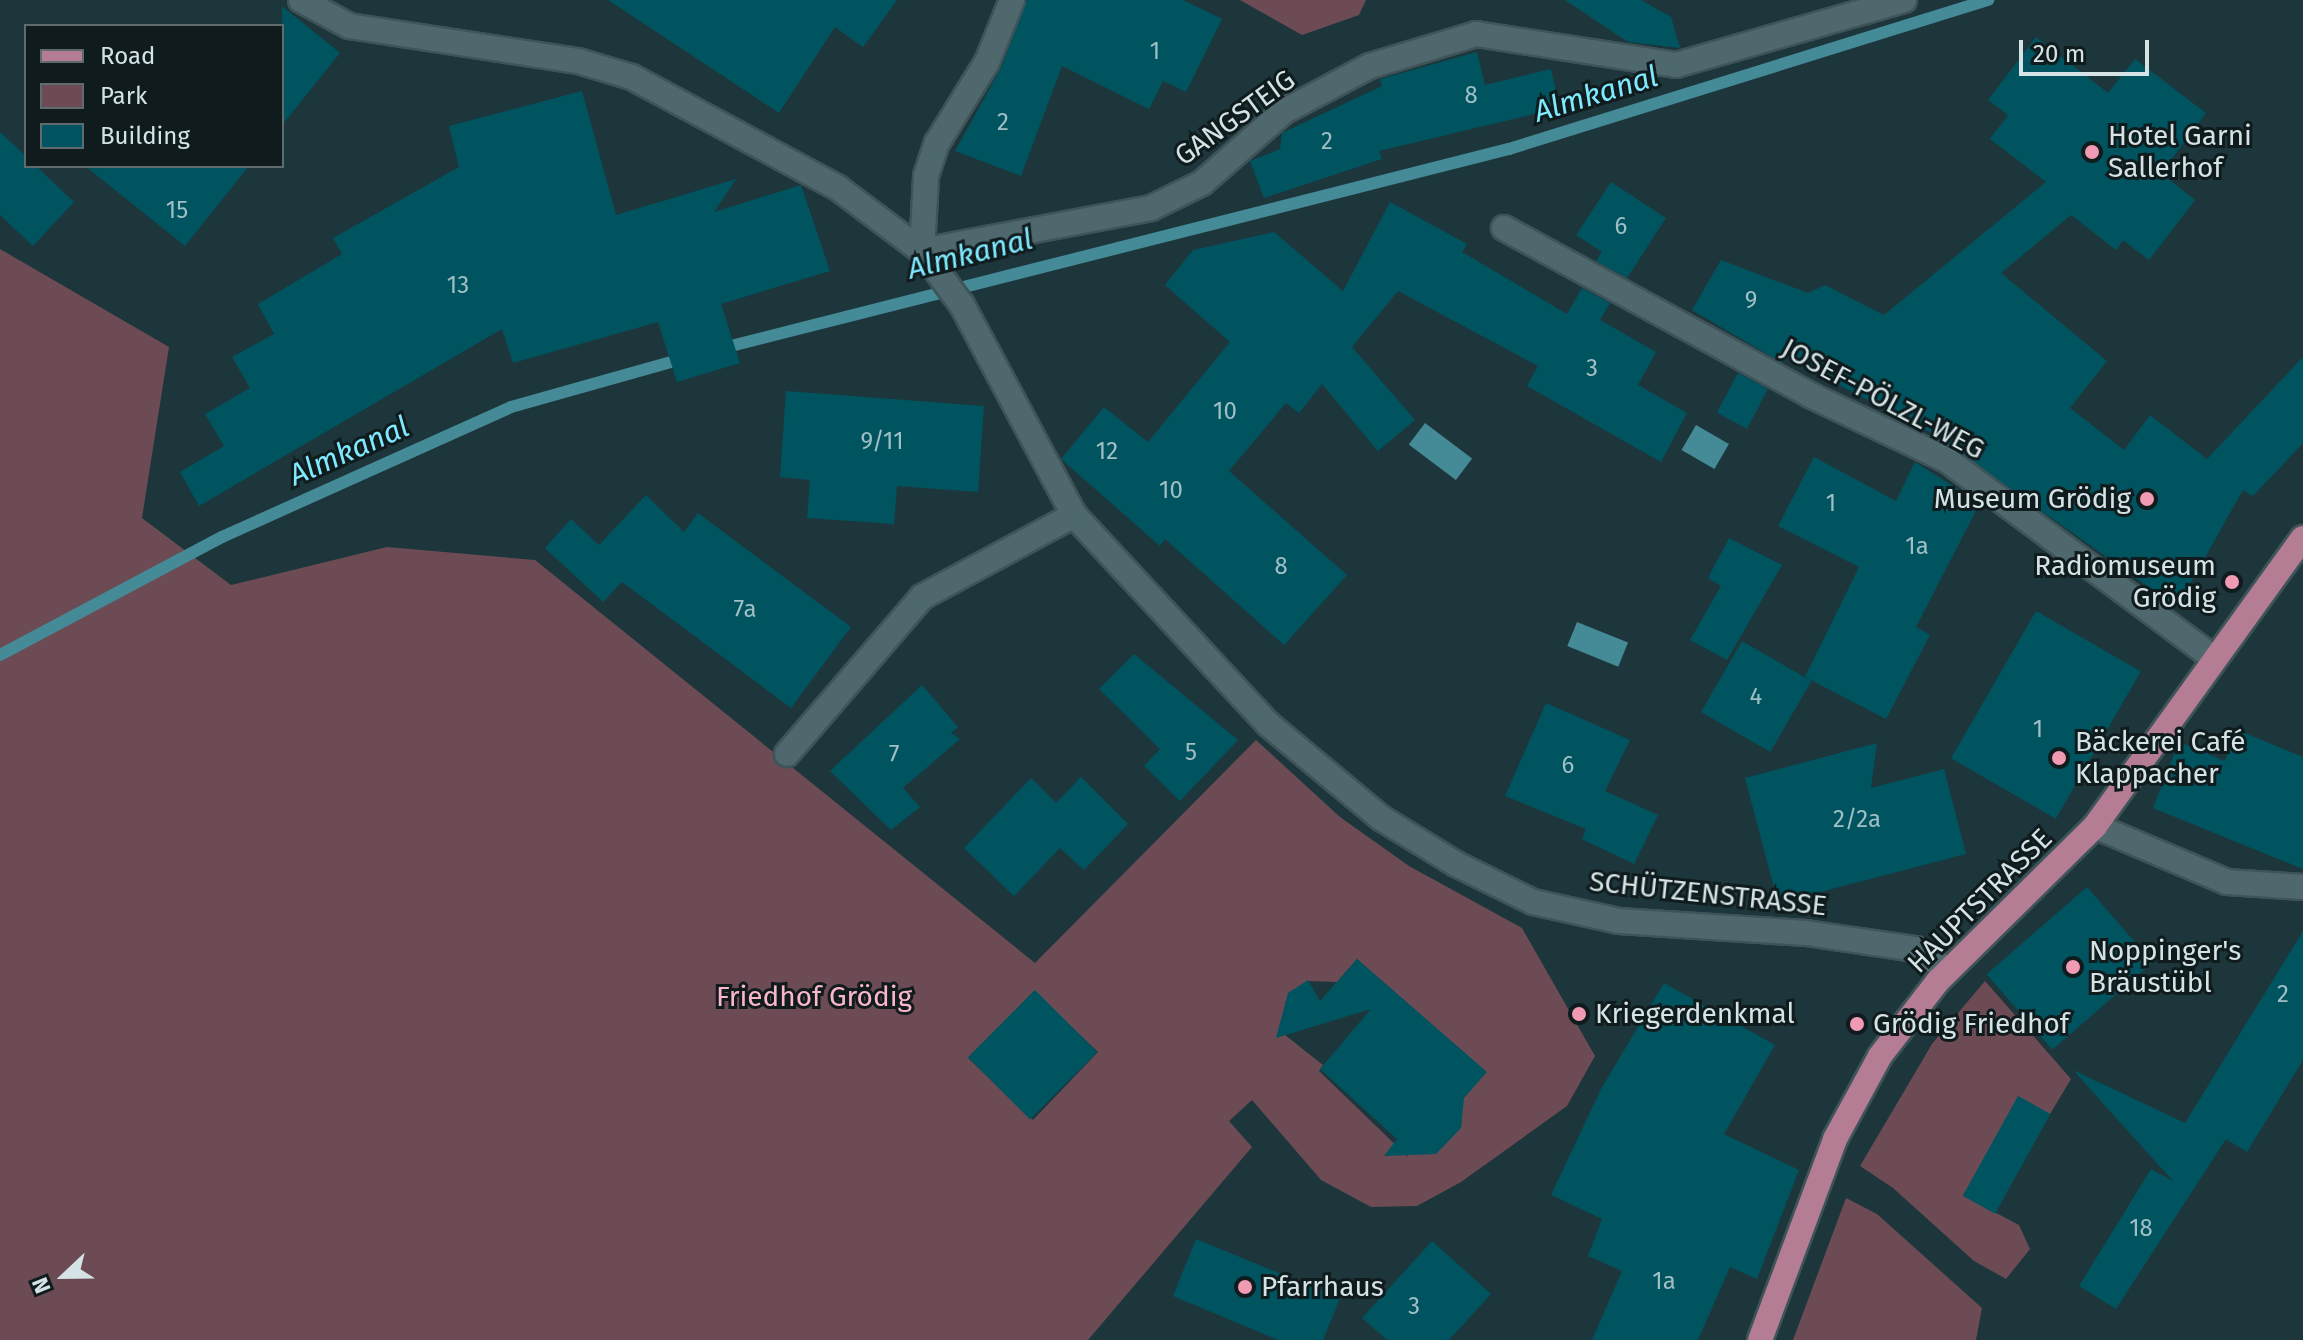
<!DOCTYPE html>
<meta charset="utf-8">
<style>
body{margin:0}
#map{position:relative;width:2303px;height:1340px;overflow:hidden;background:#1d363b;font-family:"Fira Sans",sans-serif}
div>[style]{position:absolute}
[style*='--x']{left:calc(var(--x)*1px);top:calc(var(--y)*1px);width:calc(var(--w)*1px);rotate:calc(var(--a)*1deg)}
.green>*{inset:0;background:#6c4b54}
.water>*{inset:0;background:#458a97;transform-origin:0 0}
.stream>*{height:12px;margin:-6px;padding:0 6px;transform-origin:6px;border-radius:6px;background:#458a97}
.building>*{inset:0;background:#005460;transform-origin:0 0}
.roads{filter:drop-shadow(2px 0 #3f5459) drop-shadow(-2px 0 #3f5459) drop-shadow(0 2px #3f5459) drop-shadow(0 -2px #3f5459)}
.minor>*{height:24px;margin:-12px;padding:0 12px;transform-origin:12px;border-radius:12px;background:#4e686e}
.major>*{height:24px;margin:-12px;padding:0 12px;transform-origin:12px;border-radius:12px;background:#b47d93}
.dots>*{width:22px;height:22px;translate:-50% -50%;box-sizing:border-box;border:4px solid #101b1d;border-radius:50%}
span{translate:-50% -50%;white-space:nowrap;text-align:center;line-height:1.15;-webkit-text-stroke:6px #101b1d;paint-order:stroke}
.number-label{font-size:24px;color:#a0bfc4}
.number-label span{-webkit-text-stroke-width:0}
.street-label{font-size:28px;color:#d5e3e6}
.poi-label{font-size:28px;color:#d5e3e6}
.left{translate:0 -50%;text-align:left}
.right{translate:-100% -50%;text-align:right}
.park-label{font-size:28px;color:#fbb7c9}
.water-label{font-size:30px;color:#7fe9fe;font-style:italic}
.legend{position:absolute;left:24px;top:24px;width:260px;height:144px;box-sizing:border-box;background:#101b1d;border:2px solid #5f6b6d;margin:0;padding:10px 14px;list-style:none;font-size:24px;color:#d5e3e6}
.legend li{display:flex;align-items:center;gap:16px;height:40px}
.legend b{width:40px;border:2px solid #5f6b6d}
.north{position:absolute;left:24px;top:1236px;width:80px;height:80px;-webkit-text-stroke:6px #101b1d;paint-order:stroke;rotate:248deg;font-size:22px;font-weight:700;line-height:32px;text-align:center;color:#d5e3e6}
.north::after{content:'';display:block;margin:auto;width:28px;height:36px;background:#d5e3e6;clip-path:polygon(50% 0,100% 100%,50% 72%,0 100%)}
.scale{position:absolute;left:2019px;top:40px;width:130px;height:36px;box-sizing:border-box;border:4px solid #d5e3e6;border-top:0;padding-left:10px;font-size:24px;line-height:28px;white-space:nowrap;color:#d5e3e6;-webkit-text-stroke:6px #101b1d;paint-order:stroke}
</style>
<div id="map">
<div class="green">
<div style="clip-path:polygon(1240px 0,1366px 0,1359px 15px,1302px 35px)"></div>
<div style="clip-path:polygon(evenodd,0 249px,169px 347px,142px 518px,231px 585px,387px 547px,535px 560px,1035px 963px,1256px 740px,1340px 817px,1409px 866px,1522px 928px,1595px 1056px,1567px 1106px,1461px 1182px,1417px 1206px,1371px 1207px,1321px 1180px,1252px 1100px,1229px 1121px,1252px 1147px,1088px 1340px,0 1340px,0 249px,1357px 959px,1486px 1072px,1454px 1109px,1462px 1123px,1441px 1149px,1416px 1147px,1407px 1156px,1319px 1071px,1323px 1065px,1285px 1035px,1285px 1002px,1308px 981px,1337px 982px,1357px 959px,0 249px,1034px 991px,1098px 1052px,1033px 1120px,969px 1059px,1034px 991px)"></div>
<div style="clip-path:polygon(1985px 981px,2071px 1079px,2050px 1114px,2018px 1097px,1964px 1196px,2019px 1225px,2030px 1249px,2006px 1279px,1974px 1261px,1893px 1188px,1860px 1166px,1932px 1044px)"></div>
<div style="clip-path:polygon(1846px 1198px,1877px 1214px,1982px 1308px,1976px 1340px,1793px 1340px)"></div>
</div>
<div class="water">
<div style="left:1425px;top:423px;width:59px;height:27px;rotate:37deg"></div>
<div style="left:1696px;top:425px;width:38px;height:29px;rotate:30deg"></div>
<div style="left:1577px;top:622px;width:55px;height:26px;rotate:22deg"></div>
</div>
<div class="stream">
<div style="--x:719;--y:349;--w:815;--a:-14.21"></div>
<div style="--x:1509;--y:149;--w:502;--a:-17.28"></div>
<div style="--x:0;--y:655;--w:251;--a:-28"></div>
<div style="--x:222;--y:537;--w:317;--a:-24.2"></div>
<div style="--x:511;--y:407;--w:181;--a:-15.7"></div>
</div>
<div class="building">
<div style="clip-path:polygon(608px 0,897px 0,863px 47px,835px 27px,779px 113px)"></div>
<div style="clip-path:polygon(1027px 0,1183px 0,1222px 19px,1186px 92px,1163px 81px,1149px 109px,1062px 66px,1021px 176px,955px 151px,1001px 68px)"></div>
<div style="clip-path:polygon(1565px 0,1641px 0,1671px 17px,1680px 48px,1628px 42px)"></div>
<div style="clip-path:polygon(282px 6px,340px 53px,282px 125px)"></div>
<div style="clip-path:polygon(2036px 37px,2108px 93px,2135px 59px,2206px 113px,2161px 173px,2195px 200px,2149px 260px,2123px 240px,2116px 250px,2071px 215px,2001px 273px,2107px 361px,2070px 408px,2124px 450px,2150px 415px,2207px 459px,2303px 357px,2303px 443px,2253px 496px,2243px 490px,2177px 607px,1930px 432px,1785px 357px,1782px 363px,1692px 310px,1721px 260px,1808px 293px,1825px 285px,1884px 315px,2046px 182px,1990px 139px,2008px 115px,1988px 100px)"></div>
<div style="clip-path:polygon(1477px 52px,1485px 85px,1551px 69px,1560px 108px,1379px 151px,1382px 159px,1264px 198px,1250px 161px,1280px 149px,1282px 133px,1382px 86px,1380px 79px)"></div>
<div style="clip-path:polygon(582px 91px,616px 215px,736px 179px,714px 212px,801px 185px,830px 271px,721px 304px,740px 363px,677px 382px,658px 322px,513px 363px,502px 329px,199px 506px,180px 472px,224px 446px,205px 414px,250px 388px,232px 357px,274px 334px,258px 304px,342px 254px,333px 238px,459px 167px,449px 126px)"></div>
<div style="clip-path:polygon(0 132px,26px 156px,26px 166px,36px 166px,74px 202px,33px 246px,0 215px)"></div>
<div style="clip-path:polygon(85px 166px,249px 166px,185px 246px)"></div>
<div style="clip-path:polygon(1611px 182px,1666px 218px,1627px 278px,1596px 261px,1602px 252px,1576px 235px)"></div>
<div style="clip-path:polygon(1390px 202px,1467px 244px,1462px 252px,1567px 314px,1582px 288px,1610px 303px,1600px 320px,1656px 352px,1638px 385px,1687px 413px,1661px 462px,1527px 386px,1538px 366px,1398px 291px,1352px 347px,1415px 420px,1378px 451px,1322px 384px,1299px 413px,1286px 403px,1229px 471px,1347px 575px,1284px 645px,1165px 539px,1160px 546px,1061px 459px,1104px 407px,1148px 442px,1230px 342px,1165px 285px,1193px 250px,1274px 232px,1343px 291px)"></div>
<div style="left:1738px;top:373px;width:34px;height:45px;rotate:28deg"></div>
<div style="clip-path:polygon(786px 391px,984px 406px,978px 492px,897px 486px,894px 524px,807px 518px,810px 480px,780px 477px)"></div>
<div style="clip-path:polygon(1814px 457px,1896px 501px,1915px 462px,1980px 503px,1916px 627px,1930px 635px,1886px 719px,1805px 677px,1859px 567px,1778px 526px)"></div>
<div style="clip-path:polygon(646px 495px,684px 532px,698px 513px,851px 627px,791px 708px,622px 582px,603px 602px,545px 548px,571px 519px,599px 545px)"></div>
<div style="clip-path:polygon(1729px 538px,1782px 565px,1727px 660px,1690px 640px,1721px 586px,1708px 578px)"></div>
<div style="left:2036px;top:611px;width:121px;height:170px;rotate:30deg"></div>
<div style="left:1742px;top:641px;width:80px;height:82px;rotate:30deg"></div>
<div style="clip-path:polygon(1134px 654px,1238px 740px,1180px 801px,1144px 766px,1160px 749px,1099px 689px)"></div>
<div style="clip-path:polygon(922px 685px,958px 727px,951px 733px,960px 739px,903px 788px,920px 807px,891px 830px,830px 771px)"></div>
<div style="clip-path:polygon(1546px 703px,1630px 740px,1605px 791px,1658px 815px,1634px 864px,1582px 839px,1586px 829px,1505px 796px)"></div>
<div style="clip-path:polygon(2237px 730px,2303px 757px,2303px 869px,2153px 808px,2179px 742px,2225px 761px)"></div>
<div style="clip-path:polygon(1877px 743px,1871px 788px,1944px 769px,1966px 854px,1778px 903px,1745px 778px)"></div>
<div style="clip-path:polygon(1081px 777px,1128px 824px,1084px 870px,1060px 848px,1014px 896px,964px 848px,1031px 778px,1056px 803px)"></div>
<div style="left:2087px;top:887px;width:100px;height:133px;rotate:49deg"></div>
<div style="clip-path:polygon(2303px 931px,2303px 1060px,2247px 1152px,2226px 1139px,2116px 1309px,2079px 1286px,2151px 1169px,2173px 1181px,2073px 1070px,2185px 1123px)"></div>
<div style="clip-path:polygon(1357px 959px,1487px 1072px,1464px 1098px,1461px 1128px,1436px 1154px,1384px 1156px,1397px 1139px,1320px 1069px,1371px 1009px,1276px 1038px,1288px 993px,1308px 980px,1320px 1001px)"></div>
<div style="clip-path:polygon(1664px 983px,1775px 1045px,1724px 1134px,1799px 1170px,1757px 1279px,1730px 1267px,1698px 1340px,1592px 1340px,1622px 1271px,1588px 1256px,1602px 1219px,1551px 1195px,1601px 1089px)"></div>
<div style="left:1035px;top:990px;width:88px;height:95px;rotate:45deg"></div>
<div style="left:2018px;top:1096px;width:37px;height:114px;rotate:29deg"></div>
<div style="clip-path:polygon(1196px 1239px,1340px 1298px,1323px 1340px,1278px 1340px,1173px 1296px)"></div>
<div style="clip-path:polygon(1432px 1241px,1491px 1294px,1449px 1340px,1387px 1340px,1362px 1318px)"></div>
</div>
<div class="roads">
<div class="minor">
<div style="--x:301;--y:0;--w:55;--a:28.4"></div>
<div style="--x:349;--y:26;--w:232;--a:8.7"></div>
<div style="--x:578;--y:61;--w:56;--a:16.5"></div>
<div style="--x:632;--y:77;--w:234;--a:28.3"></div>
<div style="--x:838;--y:188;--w:105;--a:36.9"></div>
<div style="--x:922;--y:251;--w:67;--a:53.5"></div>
<div style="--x:962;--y:305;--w:238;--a:61.9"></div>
<div style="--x:1074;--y:515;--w:285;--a:47.1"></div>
<div style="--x:1268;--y:724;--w:147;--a:39.8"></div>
<div style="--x:1381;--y:818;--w:88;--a:31.5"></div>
<div style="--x:1456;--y:864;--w:86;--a:26.3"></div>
<div style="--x:1533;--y:902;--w:88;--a:12.5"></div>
<div style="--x:1619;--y:921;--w:187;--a:3.7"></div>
<div style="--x:1806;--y:933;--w:111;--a:8.3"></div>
<div style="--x:1916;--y:949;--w:38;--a:33"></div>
<div style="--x:1504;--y:228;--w:349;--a:28.6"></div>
<div style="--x:1810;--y:395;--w:152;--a:25.4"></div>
<div style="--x:1947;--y:460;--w:330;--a:36.6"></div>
<div style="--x:922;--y:251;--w:233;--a:-10.6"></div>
<div style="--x:1151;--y:208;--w:57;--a:-26.1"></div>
<div style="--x:1202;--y:183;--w:108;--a:-41.2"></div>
<div style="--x:1283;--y:112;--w:98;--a:-27.9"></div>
<div style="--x:1370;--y:66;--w:111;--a:-16.8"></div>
<div style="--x:1476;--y:34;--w:202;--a:8.8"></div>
<div style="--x:1676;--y:65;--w:237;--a:-15.9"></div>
<div style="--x:922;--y:251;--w:75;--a:-86.9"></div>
<div style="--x:926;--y:176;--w:35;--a:-72"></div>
<div style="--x:937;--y:143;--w:95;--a:-58.3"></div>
<div style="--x:987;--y:62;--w:67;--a:-68"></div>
<div style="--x:787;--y:754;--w:207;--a:-49.3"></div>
<div style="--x:922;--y:597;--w:173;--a:-28.3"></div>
<div style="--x:2095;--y:826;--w:143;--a:23"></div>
<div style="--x:2227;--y:882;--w:76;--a:3.8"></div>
</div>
<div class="major">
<div style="--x:1760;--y:1340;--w:215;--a:-69.5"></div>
<div style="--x:1835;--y:1139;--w:94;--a:-61.5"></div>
<div style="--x:1880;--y:1056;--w:95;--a:-52.3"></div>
<div style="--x:1938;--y:981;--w:221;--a:-44.6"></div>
<div style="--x:2095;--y:826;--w:355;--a:-54.2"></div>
</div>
</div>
<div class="dots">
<div style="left:2092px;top:152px;background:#f19ab3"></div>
<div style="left:2147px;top:499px;background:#f19ab3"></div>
<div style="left:2232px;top:582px;background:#f19ab3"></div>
<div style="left:2059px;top:758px;background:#f19ab3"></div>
<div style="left:2073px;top:967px;background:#f19ab3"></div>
<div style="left:1579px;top:1014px;background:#f19ab3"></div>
<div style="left:1857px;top:1024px;background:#f19ab3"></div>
<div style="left:1245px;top:1287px;background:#f19ab3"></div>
</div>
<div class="number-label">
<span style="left:1155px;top:52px">1</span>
<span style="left:1471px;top:96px">8</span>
<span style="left:1003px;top:123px">2</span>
<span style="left:1327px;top:142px">2</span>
<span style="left:177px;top:211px">15</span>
<span style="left:1621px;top:227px">6</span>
<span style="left:458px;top:286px">13</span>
<span style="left:1751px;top:301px">9</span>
<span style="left:1592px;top:369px">3</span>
<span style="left:1225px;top:412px">10</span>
<span style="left:882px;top:442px">9/11</span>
<span style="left:1107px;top:452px">12</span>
<span style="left:1171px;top:491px">10</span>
<span style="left:1831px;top:504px">1</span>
<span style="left:1917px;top:547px">1a</span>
<span style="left:1281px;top:567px">8</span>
<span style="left:745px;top:610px">7a</span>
<span style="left:1756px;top:697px">4</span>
<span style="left:2038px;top:730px">1</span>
<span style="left:1191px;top:753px">5</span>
<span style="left:894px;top:755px">7</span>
<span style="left:1568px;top:766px">6</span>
<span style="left:1857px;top:820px">2/2a</span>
<span style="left:2283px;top:995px">2</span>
<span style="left:2141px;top:1229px">18</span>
<span style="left:1664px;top:1282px">1a</span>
<span style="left:1414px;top:1307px">3</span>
</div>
<div class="street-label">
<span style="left:1235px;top:118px;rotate:-36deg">GANGSTEIG</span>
<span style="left:1883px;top:399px;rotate:28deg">JOSEF-PÖLZL-WEG</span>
<span style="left:1708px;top:894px;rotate:6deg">SCHÜTZENSTRASSE</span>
<span style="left:1980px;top:901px;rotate:-45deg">HAUPTSTRASSE</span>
</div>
<div class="poi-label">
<span class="left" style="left:2108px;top:152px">Hotel Garni<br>Sallerhof</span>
<span class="right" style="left:2131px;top:499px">Museum Grödig</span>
<span class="right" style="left:2216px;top:582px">Radiomuseum<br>Grödig</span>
<span class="left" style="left:2075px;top:758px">Bäckerei Café<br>Klappacher</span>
<span class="left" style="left:2089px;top:967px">Noppinger's<br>Bräustübl</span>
<span class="left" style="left:1595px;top:1014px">Kriegerdenkmal</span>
<span class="left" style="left:1873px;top:1024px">Grödig Friedhof</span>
<span class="left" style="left:1261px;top:1287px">Pfarrhaus</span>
</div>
<div class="park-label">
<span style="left:814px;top:997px">Friedhof Grödig</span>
</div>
<div class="water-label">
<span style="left:1596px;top:94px;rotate:-17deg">Almkanal</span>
<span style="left:970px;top:254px;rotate:-14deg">Almkanal</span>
<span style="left:349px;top:451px;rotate:-24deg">Almkanal</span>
</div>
<ul class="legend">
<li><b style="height:10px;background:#b47d93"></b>Road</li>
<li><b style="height:22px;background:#6c4b54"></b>Park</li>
<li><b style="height:22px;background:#005460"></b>Building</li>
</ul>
<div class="north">N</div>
<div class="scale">20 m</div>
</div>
